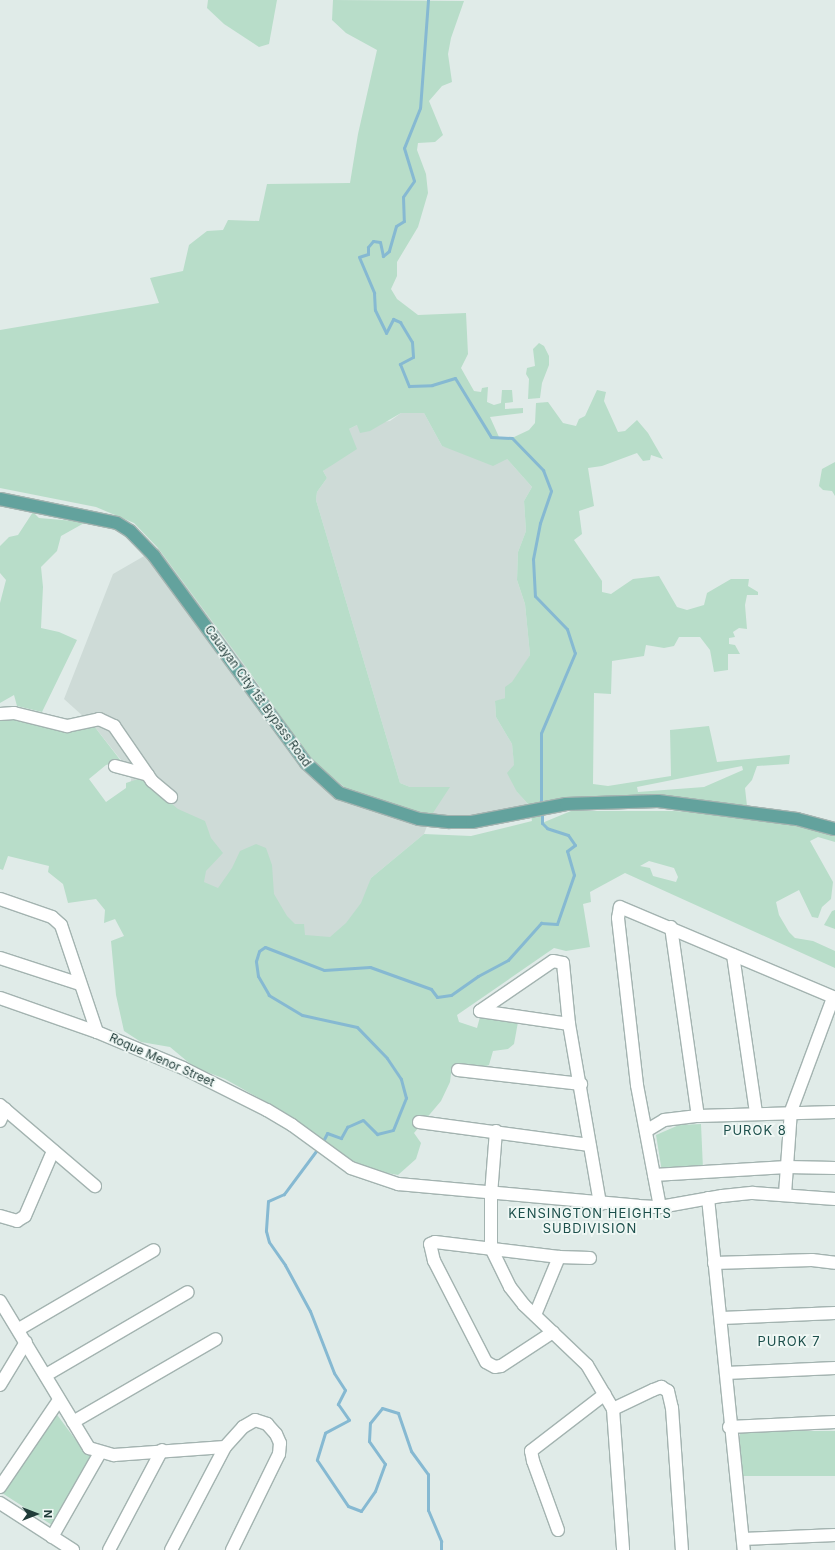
<!DOCTYPE html>
<style>
body{margin:0}
#map{position:relative;width:835px;height:1550px;overflow:hidden;background:#e0ebe8;font-family:Inter,sans-serif}
div>[style]{position:absolute}
[style*='--x']{left:calc(var(--x)*1px);top:calc(var(--y)*1px);width:calc(var(--w)*1px);rotate:calc(var(--a)*1deg)}
.built>*{inset:0;background:#cedbd7}
.green>*{inset:0;background:#b8ddc9;transform-origin:0 0}
.stream>*{height:3px;margin:-1.5px;padding:0 1.5px;transform-origin:1.5px;border-radius:1.5px;background:#86b9d2}
.roads{filter:drop-shadow(1px 0 #a3b3b0) drop-shadow(-1px 0 #a3b3b0) drop-shadow(0 1px #a3b3b0) drop-shadow(0 -1px #a3b3b0)}
.minor>*{height:12px;margin:-6px;padding:0 6px;transform-origin:6px;border-radius:6px;background:#fff}
.major>*{height:12px;margin:-6px;padding:0 6px;transform-origin:6px;border-radius:6px;background:#63a29d}
span{translate:-50% -50%;white-space:nowrap;text-align:center;line-height:1.15;-webkit-text-stroke:3.5px #f0f8f5;paint-order:stroke}
.street-label{font-size:12px;color:#203c39}
.neighbourhood-label{font-size:13px;color:#1c4f4b;letter-spacing:1px}
.north{position:absolute;left:16px;top:1494px;width:40px;height:40px;-webkit-text-stroke:3px #f0f8f5;paint-order:stroke;rotate:90deg;font-size:11px;font-weight:700;line-height:16px;text-align:center;color:#203c39}
.north::after{content:'';display:block;margin:auto;width:14px;height:18px;background:#203c39;clip-path:polygon(50% 0,100% 100%,50% 72%,0 100%)}
</style>
<div id="map">
<div class="built">
<div style="clip-path:polygon(401px 413px,424px 413px,442px 446px,507px 459px,532px 487px,524px 501px,526px 531px,518px 552px,517px 580px,525px 604px,530px 655px,505px 698px,495px 702px,496px 717px,512px 744px,517px 792px,529px 805px,475px 819px,431px 816px,424px 834px,371px 878px,363px 906px,337px 940px,239px 932px,129px 793px,132px 774px,94px 726px,64px 699px,113px 574px,158px 548px,246px 667px,311px 760px,348px 790px,450px 787px,410px 787px,400px 783px,316px 500px,317px 492px,327px 478px,323px 471px,330px 466px,349px 429px,357px 425px,390px 421px)"></div>
</div>
<div class="green">
<div style="clip-path:polygon(208px 0,277px 0,269px 44px,259px 47px,224px 24px,207px 8px)"></div>
<div style="clip-path:polygon(evenodd,333px 0,464px 1px,451px 38px,448px 54px,452px 82px,442px 86px,429px 101px,443px 135px,435px 142px,418px 143px,417px 150px,426px 174px,428px 193px,418px 227px,397px 262px,397px 276px,391px 289px,397px 299px,418px 315px,466px 313px,468px 354px,461px 368px,474px 391px,481px 392px,482px 388px,488px 387px,487px 402px,494px 405px,501px 403px,502px 390px,512px 390px,513px 402px,505px 403px,505px 409px,523px 408px,523px 413px,490px 417px,499px 437px,512px 438px,529px 430px,535px 423px,536px 403px,548px 402px,563px 423px,576px 426px,579px 419px,585px 416px,597px 390px,606px 392px,604px 401px,618px 432px,625px 431px,637px 420px,648px 433px,663px 459px,651px 455px,650px 460px,643px 461px,637px 453px,602px 466px,588px 468px,594px 506px,579px 511px,582px 534px,574px 540px,602px 581px,602px 592px,611px 594px,633px 579px,659px 576px,677px 607px,687px 610px,704px 605px,707px 593px,731px 579px,749px 579px,748px 586px,758px 592px,758px 595px,747px 595px,745px 605px,747px 629px,739px 628px,733px 632px,735px 637px,729px 638px,729px 644px,735px 645px,740px 654px,728px 654px,728px 670px,714px 672px,710px 650px,700px 637px,679px 637px,674px 646px,664px 648px,646px 645px,644px 656px,612px 661px,611px 694px,594px 693px,593px 784px,608px 786px,671px 776px,670px 730px,709px 726px,717px 762px,790px 755px,789px 764px,757px 766px,752px 780px,745px 788px,747px 806px,642px 800px,541px 806px,542px 823px,571px 811px,674px 811px,742px 815px,787px 821px,835px 834px,835px 842px,818px 837px,810px 841px,833px 882px,831px 899px,822px 907px,818px 918px,812px 917px,799px 890px,776px 902px,779px 915px,789px 932px,795px 938px,813px 941px,835px 951px,835px 968px,625px 873px,590px 892px,591px 902px,583px 904px,590px 947px,566px 951px,554px 948px,457px 1015px,459px 1022px,477px 1028px,480px 1017px,518px 1022px,514px 1044px,508px 1049px,493px 1051px,489px 1065px,481px 1068px,452px 1066px,450px 1082px,441px 1101px,414px 1133px,421px 1143px,416px 1159px,398px 1175px,376px 1171px,351px 1160px,289px 1115px,225px 1079px,194px 1067px,170px 1047px,141px 1042px,124px 1031px,116px 995px,111px 941px,124px 936px,115px 919px,104px 923px,105px 910px,96px 899px,68px 903px,63px 884px,48px 872px,49px 866px,8px 856px,3px 870px,0 869px,0 718px,3px 717px,73px 728px,94px 726px,121px 761px,106px 765px,89px 779px,106px 802px,126px 788px,126px 783px,141px 778px,178px 809px,205px 821px,211px 838px,223px 853px,206px 871px,204px 882px,218px 888px,232px 868px,240px 851px,256px 844px,266px 848px,272px 865px,274px 894px,287px 916px,295px 924px,304px 924px,305px 935px,330px 937px,346px 923px,361px 903px,371px 878px,424px 834px,471px 836px,532px 821px,529px 805px,517px 792px,507px 773px,514px 765px,512px 744px,496px 717px,495px 701px,505px 698px,505px 687px,512px 682px,530px 655px,525px 604px,517px 580px,518px 552px,526px 531px,524px 501px,532px 487px,507px 459px,493px 466px,442px 446px,424px 413px,401px 413px,370px 431px,360px 433px,357px 425px,349px 429px,357px 449px,323px 471px,327px 478px,317px 492px,316px 500px,400px 783px,410px 787px,450px 787px,431px 816px,391px 807px,348px 790px,311px 760px,246px 667px,158px 548px,134px 523px,96px 507px,0 488px,0 330px,159px 303px,150px 278px,183px 271px,189px 245px,207px 231px,223px 230px,228px 220px,259px 221px,267px 184px,350px 183px,358px 134px,377px 50px,346px 33px,332px 20px,333px 0,742px 766px,743px 770px,704px 787px,638px 792px,637px 787px,742px 766px,333px 0,649px 861px,674px 868px,678px 877px,676px 882px,653px 876px,650px 868px,640px 866px,649px 861px)"></div>
<div style="clip-path:polygon(539px 343px,544px 346px,549px 356px,549px 365px,542px 383px,540px 398px,528px 399px,529px 379px,526px 374px,527px 368px,535px 366px,533px 349px)"></div>
<div style="clip-path:polygon(835px 462px,835px 496px,832px 491px,823px 490px,819px 486px,822px 469px)"></div>
<div style="clip-path:polygon(33px 512px,39px 518px,86px 522px,61px 536px,57px 551px,41px 567px,43px 587px,41px 628px,59px 632px,77px 640px,42px 712px,17px 706px,14px 695px,0 703px,0 603px,6px 580px,0 573px,0 546px,9px 537px,18px 535px)"></div>
<div style="clip-path:polygon(835px 910px,835px 929px,824px 925px,832px 911px)"></div>
<div style="clip-path:polygon(701px 1124px,703px 1169px,662px 1172px,656px 1135px,679px 1125px)"></div>
<div style="clip-path:polygon(55px 1412px,81px 1447px,96px 1453px,55px 1527px,2px 1493px)"></div>
<div style="left:835px;top:1431px;width:45px;height:95px;rotate:90deg"></div>
</div>
<div class="stream">
<div style="--x:428;--y:0;--w:108;--a:94.2"></div>
<div style="--x:420;--y:108;--w:43;--a:111.8"></div>
<div style="--x:404;--y:148;--w:34;--a:73"></div>
<div style="--x:414;--y:181;--w:19;--a:125"></div>
<div style="--x:403;--y:197;--w:24;--a:88"></div>
<div style="--x:404;--y:221;--w:9;--a:148"></div>
<div style="--x:396;--y:226;--w:26;--a:106"></div>
<div style="--x:389;--y:251;--w:8;--a:140"></div>
<div style="--x:383;--y:256;--w:14;--a:-102"></div>
<div style="--x:380;--y:242;--w:7;--a:-172"></div>
<div style="--x:373;--y:241;--w:8;--a:130"></div>
<div style="--x:368;--y:247;--w:7;--a:90"></div>
<div style="--x:368;--y:254;--w:9;--a:162"></div>
<div style="--x:359;--y:257;--w:39;--a:67"></div>
<div style="--x:374;--y:293;--w:17;--a:87"></div>
<div style="--x:375;--y:310;--w:25;--a:64"></div>
<div style="--x:386;--y:333;--w:16;--a:-63"></div>
<div style="--x:393;--y:319;--w:8;--a:23"></div>
<div style="--x:400;--y:322;--w:23;--a:59"></div>
<div style="--x:412;--y:342;--w:15;--a:86"></div>
<div style="--x:413;--y:357;--w:15;--a:152"></div>
<div style="--x:400;--y:364;--w:24;--a:68"></div>
<div style="--x:409;--y:386;--w:23;--a:-2"></div>
<div style="--x:432;--y:385;--w:24;--a:-17"></div>
<div style="--x:455;--y:378;--w:69;--a:58.6"></div>
<div style="--x:491;--y:437;--w:21;--a:3"></div>
<div style="--x:512;--y:438;--w:45;--a:45.9"></div>
<div style="--x:543;--y:470;--w:22;--a:69"></div>
<div style="--x:551;--y:491;--w:34;--a:109"></div>
<div style="--x:540;--y:523;--w:37;--a:101"></div>
<div style="--x:533;--y:559;--w:37;--a:87"></div>
<div style="--x:535;--y:596;--w:46;--a:45.9"></div>
<div style="--x:567;--y:629;--w:25;--a:72"></div>
<div style="--x:575;--y:653;--w:87;--a:113"></div>
<div style="--x:541;--y:733;--w:74;--a:90"></div>
<div style="--x:322;--y:1143;--w:11;--a:-63"></div>
<div style="--x:327;--y:1133;--w:15;--a:20"></div>
<div style="--x:341;--y:1138;--w:13;--a:-61"></div>
<div style="--x:347;--y:1127;--w:17;--a:-24"></div>
<div style="--x:363;--y:1120;--w:20;--a:45"></div>
<div style="--x:377;--y:1134;--w:16;--a:-14"></div>
<div style="--x:393;--y:1130;--w:35;--a:-68"></div>
<div style="--x:406;--y:1098;--w:20;--a:-105"></div>
<div style="--x:401;--y:1079;--w:25;--a:-124"></div>
<div style="--x:387;--y:1058;--w:43;--a:-134.1"></div>
<div style="--x:357;--y:1027;--w:56;--a:-167.7"></div>
<div style="--x:302;--y:1015;--w:39;--a:-149"></div>
<div style="--x:269;--y:995;--w:22;--a:-120"></div>
<div style="--x:258;--y:976;--w:15;--a:-98"></div>
<div style="--x:256;--y:961;--w:10;--a:-73"></div>
<div style="--x:259;--y:951;--w:7;--a:-34"></div>
<div style="--x:265;--y:947;--w:63;--a:21.3"></div>
<div style="--x:324;--y:970;--w:46;--a:-3.7"></div>
<div style="--x:370;--y:967;--w:65;--a:19.8"></div>
<div style="--x:431;--y:989;--w:10;--a:53"></div>
<div style="--x:437;--y:997;--w:14;--a:-8"></div>
<div style="--x:451;--y:995;--w:33;--a:-35"></div>
<div style="--x:478;--y:976;--w:34;--a:-28"></div>
<div style="--x:508;--y:960;--w:50;--a:-48.3"></div>
<div style="--x:541;--y:923;--w:16;--a:4"></div>
<div style="--x:557;--y:924;--w:52;--a:-70.9"></div>
<div style="--x:574;--y:875;--w:25;--a:-106"></div>
<div style="--x:567;--y:851;--w:10;--a:-37"></div>
<div style="--x:575;--y:845;--w:12;--a:-125"></div>
<div style="--x:568;--y:835;--w:22;--a:-162"></div>
<div style="--x:547;--y:828;--w:7;--a:-135"></div>
<div style="--x:542;--y:823;--w:11;--a:-90"></div>
<div style="--x:319;--y:1147;--w:59;--a:126.7"></div>
<div style="--x:284;--y:1194;--w:17;--a:156"></div>
<div style="--x:268;--y:1201;--w:30;--a:94"></div>
<div style="--x:266;--y:1231;--w:11;--a:75"></div>
<div style="--x:269;--y:1242;--w:28;--a:55"></div>
<div style="--x:285;--y:1265;--w:52;--a:61.5"></div>
<div style="--x:310;--y:1311;--w:66;--a:68.8"></div>
<div style="--x:334;--y:1373;--w:20;--a:57"></div>
<div style="--x:345;--y:1390;--w:16;--a:117"></div>
<div style="--x:338;--y:1404;--w:19;--a:55"></div>
<div style="--x:349;--y:1420;--w:27;--a:152"></div>
<div style="--x:325;--y:1433;--w:28;--a:107"></div>
<div style="--x:317;--y:1460;--w:55;--a:56"></div>
<div style="--x:348;--y:1506;--w:14;--a:21"></div>
<div style="--x:361;--y:1511;--w:24;--a:-55"></div>
<div style="--x:375;--y:1491;--w:29;--a:-70"></div>
<div style="--x:385;--y:1464;--w:28;--a:-125"></div>
<div style="--x:369;--y:1441;--w:18;--a:-87"></div>
<div style="--x:370;--y:1423;--w:19;--a:-51"></div>
<div style="--x:382;--y:1408;--w:17;--a:17"></div>
<div style="--x:398;--y:1413;--w:40;--a:71.1"></div>
<div style="--x:411;--y:1451;--w:29;--a:54"></div>
<div style="--x:428;--y:1474;--w:36;--a:90"></div>
<div style="--x:428;--y:1510;--w:34;--a:67"></div>
<div style="--x:441;--y:1541;--w:9;--a:90"></div>
</div>
<div class="roads">
<div class="minor">
<div style="--x:0;--y:714;--w:14;--a:-4"></div>
<div style="--x:14;--y:713;--w:55;--a:13.8"></div>
<div style="--x:67;--y:726;--w:33;--a:-12"></div>
<div style="--x:99;--y:719;--w:17;--a:25"></div>
<div style="--x:114;--y:726;--w:67;--a:55.4"></div>
<div style="--x:152;--y:781;--w:25;--a:40"></div>
<div style="--x:115;--y:766;--w:34;--a:15"></div>
<div style="--x:0;--y:899;--w:55;--a:19.1"></div>
<div style="--x:52;--y:917;--w:12;--a:42"></div>
<div style="--x:61;--y:925;--w:113;--a:71.4"></div>
<div style="--x:671;--y:927;--w:191;--a:81.9"></div>
<div style="--x:733;--y:955;--w:160;--a:81.7"></div>
<div style="--x:0;--y:958;--w:84;--a:18"></div>
<div style="--x:0;--y:998;--w:103;--a:19.3"></div>
<div style="--x:97;--y:1032;--w:93;--a:22.7"></div>
<div style="--x:183;--y:1068;--w:94;--a:26.6"></div>
<div style="--x:267;--y:1110;--w:29;--a:31"></div>
<div style="--x:292;--y:1125;--w:73;--a:36.1"></div>
<div style="--x:351;--y:1168;--w:50;--a:18.8"></div>
<div style="--x:398;--y:1184;--w:241;--a:5.2"></div>
<div style="--x:638;--y:1206;--w:22;--a:3"></div>
<div style="--x:660;--y:1207;--w:63;--a:-10.1"></div>
<div style="--x:722;--y:1196;--w:31;--a:-6"></div>
<div style="--x:753;--y:1193;--w:82;--a:4.2"></div>
<div style="--x:480;--y:1011;--w:88;--a:-34.4"></div>
<div style="--x:553;--y:961;--w:10;--a:11"></div>
<div style="--x:563;--y:963;--w:61;--a:84.4"></div>
<div style="--x:569;--y:1024;--w:183;--a:80.2"></div>
<div style="--x:480;--y:1011;--w:90;--a:8.3"></div>
<div style="--x:458;--y:1070;--w:124;--a:6.5"></div>
<div style="--x:0;--y:1105;--w:125;--a:40.5"></div>
<div style="--x:0;--y:1121;--w:13;--a:-67"></div>
<div style="--x:419;--y:1122;--w:172;--a:7.7"></div>
<div style="--x:496;--y:1131;--w:63;--a:94.5"></div>
<div style="--x:491;--y:1194;--w:54;--a:90"></div>
<div style="--x:491;--y:1248;--w:43;--a:64"></div>
<div style="--x:510;--y:1287;--w:23;--a:52"></div>
<div style="--x:524;--y:1305;--w:87;--a:43.6"></div>
<div style="--x:587;--y:1365;--w:51;--a:59.4"></div>
<div style="--x:613;--y:1409;--w:141;--a:85.9"></div>
<div style="--x:646;--y:1131;--w:21;--a:-31"></div>
<div style="--x:664;--y:1120;--w:34;--a:-7"></div>
<div style="--x:698;--y:1116;--w:137;--a:-1.7"></div>
<div style="--x:654;--y:1175;--w:133;--a:-3.4"></div>
<div style="--x:787;--y:1167;--w:48;--a:1.2"></div>
<div style="--x:785;--y:1194;--w:83;--a:-85.9"></div>
<div style="--x:791;--y:1111;--w:121;--a:-69.6"></div>
<div style="--x:708;--y:1198;--w:354;--a:84.2"></div>
<div style="--x:660;--y:1207;--w:124;--a:-100.7"></div>
<div style="--x:637;--y:1085;--w:168;--a:-96.5"></div>
<div style="--x:618;--y:918;--w:11;--a:-80"></div>
<div style="--x:620;--y:907;--w:233;--a:22.9"></div>
<div style="--x:0;--y:1216;--w:18;--a:16"></div>
<div style="--x:17;--y:1221;--w:9;--a:-32"></div>
<div style="--x:25;--y:1216;--w:71;--a:-66.7"></div>
<div style="--x:714;--y:1263;--w:98;--a:-1.8"></div>
<div style="--x:812;--y:1260;--w:23;--a:7"></div>
<div style="--x:0;--y:1301;--w:172;--a:58.8"></div>
<div style="--x:89;--y:1448;--w:26;--a:16"></div>
<div style="--x:114;--y:1455;--w:111;--a:-4.1"></div>
<div style="--x:535;--y:1315;--w:63;--a:-67.5"></div>
<div style="--x:722;--y:1318;--w:113;--a:-2.5"></div>
<div style="--x:19;--y:1329;--w:156;--a:-30.3"></div>
<div style="--x:553;--y:1332;--w:62;--a:146.8"></div>
<div style="--x:501;--y:1366;--w:6;--a:171"></div>
<div style="--x:495;--y:1367;--w:10;--a:-151"></div>
<div style="--x:486;--y:1362;--w:114;--a:-117.2"></div>
<div style="--x:434;--y:1261;--w:17;--a:-103"></div>
<div style="--x:430;--y:1244;--w:5;--a:-22"></div>
<div style="--x:435;--y:1242;--w:125;--a:6.9"></div>
<div style="--x:559;--y:1257;--w:31;--a:2"></div>
<div style="--x:726;--y:1373;--w:109;--a:-2.6"></div>
<div style="--x:46;--y:1375;--w:164;--a:-30.3"></div>
<div style="--x:0;--y:1385;--w:50;--a:-58.8"></div>
<div style="--x:613;--y:1409;--w:44;--a:-25.4"></div>
<div style="--x:653;--y:1390;--w:9;--a:-21"></div>
<div style="--x:661;--y:1387;--w:8;--a:30"></div>
<div style="--x:668;--y:1391;--w:17;--a:77"></div>
<div style="--x:672;--y:1408;--w:142;--a:86"></div>
<div style="--x:73;--y:1422;--w:165;--a:-30.1"></div>
<div style="--x:729;--y:1427;--w:106;--a:-2.7"></div>
<div style="--x:0;--y:1487;--w:105;--a:-55.9"></div>
<div style="--x:0;--y:1503;--w:87;--a:32.8"></div>
<div style="--x:558;--y:1530;--w:73;--a:-109.9"></div>
<div style="--x:533;--y:1461;--w:10;--a:-101"></div>
<div style="--x:531;--y:1451;--w:93;--a:-37.6"></div>
<div style="--x:52;--y:1537;--w:97;--a:-60.3"></div>
<div style="--x:743;--y:1539;--w:92;--a:-2.5"></div>
<div style="--x:109;--y:1550;--w:113;--a:-62.1"></div>
<div style="--x:171;--y:1550;--w:116;--a:-62.3"></div>
<div style="--x:225;--y:1447;--w:27;--a:-48"></div>
<div style="--x:243;--y:1427;--w:14;--a:-30"></div>
<div style="--x:255;--y:1420;--w:13;--a:18"></div>
<div style="--x:267;--y:1424;--w:13;--a:48"></div>
<div style="--x:276;--y:1434;--w:10;--a:66"></div>
<div style="--x:280;--y:1443;--w:11;--a:95"></div>
<div style="--x:279;--y:1454;--w:107;--a:116.1"></div>
</div>
<div class="major">
<div style="--x:0;--y:499;--w:119;--a:11.6"></div>
<div style="--x:117;--y:523;--w:15;--a:32"></div>
<div style="--x:130;--y:531;--w:35;--a:46"></div>
<div style="--x:154;--y:556;--w:257;--a:53.7"></div>
<div style="--x:306;--y:763;--w:45;--a:42.3"></div>
<div style="--x:339;--y:793;--w:84;--a:18"></div>
<div style="--x:419;--y:819;--w:30;--a:6"></div>
<div style="--x:449;--y:822;--w:23;--a:0"></div>
<div style="--x:472;--y:822;--w:96;--a:-10.8"></div>
<div style="--x:566;--y:804;--w:92;--a:-1.9"></div>
<div style="--x:658;--y:801;--w:140;--a:7.4"></div>
<div style="--x:797;--y:819;--w:39;--a:15"></div>
</div>
</div>
<div class="street-label">
<span style="left:258px;top:696px;rotate:54deg">Cauayan City 1st Bypass Road</span>
<span style="left:162px;top:1060px;rotate:24deg">Roque Menor Street</span>
</div>
<div class="neighbourhood-label">
<span style="left:755px;top:1130px">PUROK 8</span>
<span style="left:590px;top:1221px">KENSINGTON HEIGHTS<br>SUBDIVISION</span>
<span style="left:789px;top:1341px">PUROK 7</span>
</div>
<div class="north">N</div>
</div>
